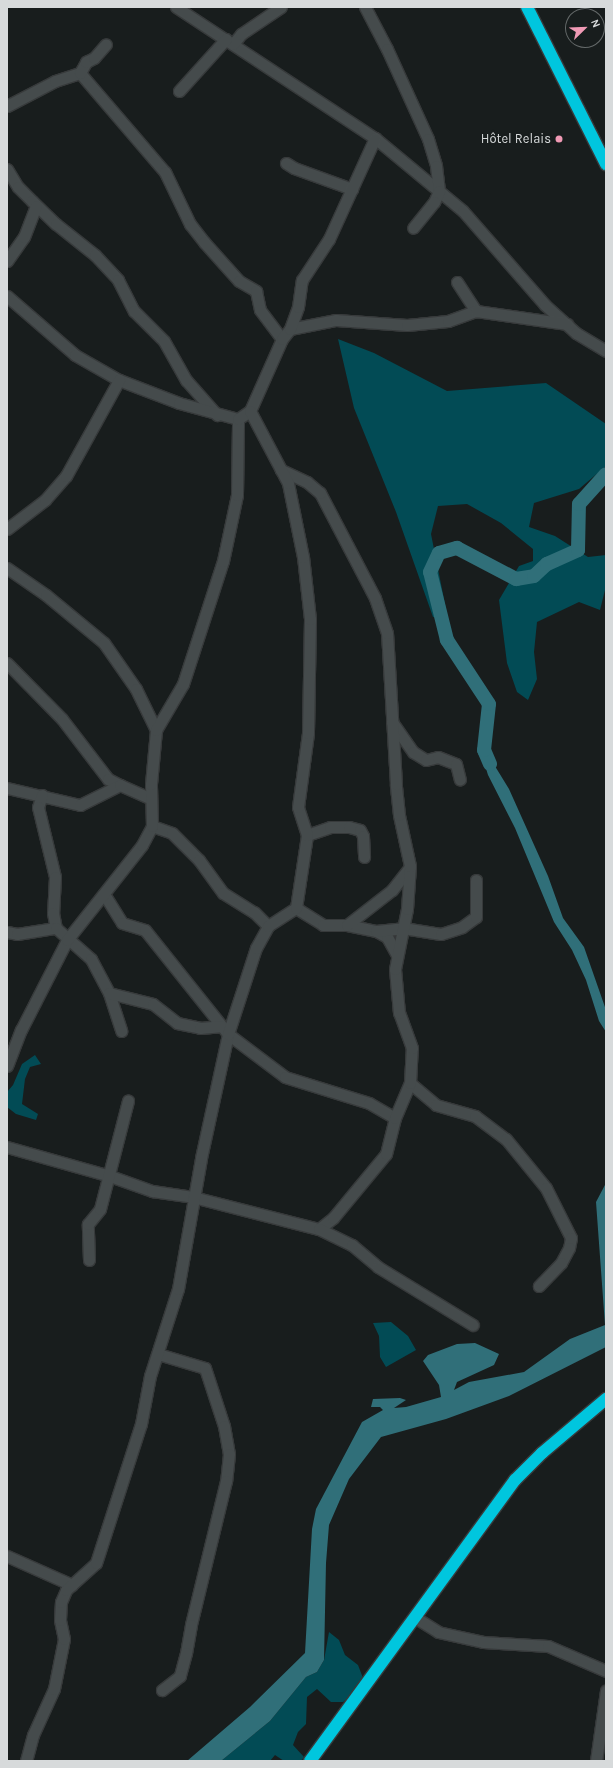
<!DOCTYPE html>
<meta charset="utf-8">
<style>
body{margin:0}
#map{position:relative;width:613px;height:1768px;overflow:hidden;background:#181d1d;font-family:Karla,sans-serif}
div>[style]{position:absolute}
[style*='--x']{left:calc(var(--x)*1px);top:calc(var(--y)*1px);width:calc(var(--w)*1px);rotate:calc(var(--a)*1deg)}
.green>*{inset:0;background:#024b55}
.water>*{inset:0;background:#306f79}
.river>*{height:14px;margin:-7px;padding:0 7px;transform-origin:7px;border-radius:7px;background:#306f79}
.roads{filter:drop-shadow(1px 0 #373a3b) drop-shadow(-1px 0 #373a3b) drop-shadow(0 1px #373a3b) drop-shadow(0 -1px #373a3b)}
.minor>*{height:11px;margin:-5.5px;padding:0 5.5px;transform-origin:5.5px;border-radius:5.5px;background:#454b4c}
.highway>*{height:12px;margin:-6px;padding:0 6px;transform-origin:6px;border-radius:6px;background:#00c6de}
.dots>*{width:11px;height:11px;translate:-50% -50%;box-sizing:border-box;border:2px solid #181d1d;border-radius:50%}
span{translate:-50% -50%;white-space:nowrap;text-align:center;line-height:1.15;-webkit-text-stroke:4px #181d1d;paint-order:stroke}
.poi-label{font-size:13px;color:#d7dadb}
.right{translate:-100% -50%;text-align:right}
.frame{position:absolute;inset:0;border:8px solid #d7dadb;pointer-events:none}
.north{position:absolute;left:565px;top:8px;width:40px;height:40px;box-sizing:border-box;background:#181d1d;border:1px solid #646969;border-radius:50%;rotate:67deg;font-size:11px;font-weight:700;line-height:16px;text-align:center;color:#d7dadb}
.north::after{content:'';display:block;margin:auto;width:14px;height:18px;background:#f09ab5;clip-path:polygon(50% 0,100% 100%,50% 72%,0 100%)}
</style>
<div id="map">
<div class="green">
<div style="clip-path:polygon(338px 339px,374px 353px,447px 391px,546px 383px,606px 424px,606px 466px,579px 489px,534px 503px,529px 527px,555px 536px,588px 557px,606px 555px,606px 586px,600px 610px,579px 602px,537px 622px,534px 652px,537px 679px,528px 700px,517px 692px,507px 663px,499px 600px,519px 566px,533px 561px,533px 549px,501px 523px,467px 504px,438px 506px,431px 534px,448px 619px,433px 617px,396px 512px,354px 408px)"></div>
<div style="clip-path:polygon(35px 1055px,41px 1064px,30px 1067px,25px 1079px,22px 1104px,38px 1114px,36px 1120px,16px 1114px,7px 1107px,7px 1092px,13px 1085px,22px 1064px)"></div>
<div style="clip-path:polygon(391px 1322px,408px 1336px,416px 1350px,386px 1367px,380px 1357px,379px 1336px,373px 1323px)"></div>
<div style="clip-path:polygon(329px 1632px,339px 1640px,345px 1655px,358px 1665px,363px 1678px,352px 1695px,343px 1702px,331px 1702px,317px 1689px,307px 1697px,306px 1724px,298px 1732px,293px 1745px,304px 1757px,301px 1761px,284px 1761px,275px 1755px,270px 1761px,221px 1761px,270px 1721px,306px 1677px,317px 1672px,324px 1660px)"></div>
</div>
<div class="water">
<div style="clip-path:polygon(479px 746px,491px 746px,490px 758px,509px 789px,548px 876px,563px 918px,584px 947px,606px 1010px,606px 1032px,599px 1021px,586px 980px,572px 950px,554px 922px,515px 828px,488px 775px)"></div>
<div style="clip-path:polygon(606px 1183px,606px 1347px,509px 1396px,446px 1419px,381px 1437px,349px 1479px,329px 1525px,326px 1563px,324px 1660px,317px 1672px,306px 1677px,270px 1721px,221px 1761px,187px 1761px,250px 1707px,305px 1653px,312px 1529px,316px 1509px,362px 1422px,383px 1410px,380px 1407px,371px 1407px,373px 1399px,400px 1398px,406px 1400px,394px 1408px,406px 1407px,441px 1397px,439px 1385px,423px 1361px,428px 1355px,457px 1344px,475px 1343px,499px 1354px,494px 1365px,457px 1382px,454px 1390px,469px 1382px,524px 1372px,570px 1339px,605px 1325px,596px 1202px)"></div>
</div>
<div class="river">
<div style="--x:490;--y:764;--w:15;--a:-113"></div>
<div style="--x:484;--y:750;--w:46;--a:-83.8"></div>
<div style="--x:489;--y:704;--w:77;--a:-123.3"></div>
<div style="--x:447;--y:640;--w:70;--a:-104"></div>
<div style="--x:430;--y:572;--w:21;--a:-65"></div>
<div style="--x:439;--y:553;--w:19;--a:-16"></div>
<div style="--x:457;--y:548;--w:67;--a:27.7"></div>
<div style="--x:516;--y:579;--w:18;--a:-9"></div>
<div style="--x:534;--y:576;--w:18;--a:-43"></div>
<div style="--x:547;--y:564;--w:34;--a:-24"></div>
<div style="--x:578;--y:550;--w:46;--a:-88.8"></div>
<div style="--x:579;--y:504;--w:40;--a:-48"></div>
</div>
<div class="roads">
<div class="minor">
<div style="--x:176;--y:7;--w:238;--a:33.4"></div>
<div style="--x:375;--y:138;--w:114;--a:39.7"></div>
<div style="--x:463;--y:211;--w:125;--a:48.9"></div>
<div style="--x:545;--y:305;--w:42;--a:42.1"></div>
<div style="--x:576;--y:333;--w:35;--a:31"></div>
<div style="--x:365;--y:7;--w:47;--a:62.4"></div>
<div style="--x:387;--y:49;--w:99;--a:65.5"></div>
<div style="--x:428;--y:139;--w:28;--a:73"></div>
<div style="--x:436;--y:166;--w:25;--a:83"></div>
<div style="--x:439;--y:191;--w:12;--a:114"></div>
<div style="--x:434;--y:202;--w:33;--a:129"></div>
<div style="--x:233;--y:44;--w:13;--a:-51"></div>
<div style="--x:241;--y:34;--w:48;--a:-34"></div>
<div style="--x:80;--y:73;--w:130;--a:49.4"></div>
<div style="--x:165;--y:172;--w:58;--a:64.3"></div>
<div style="--x:190;--y:224;--w:23;--a:52"></div>
<div style="--x:204;--y:242;--w:52;--a:48.1"></div>
<div style="--x:239;--y:281;--w:20;--a:30"></div>
<div style="--x:256;--y:291;--w:19;--a:78"></div>
<div style="--x:260;--y:310;--w:36;--a:53"></div>
<div style="--x:179;--y:91;--w:70;--a:-47.9"></div>
<div style="--x:7;--y:106;--w:54;--a:-27.5"></div>
<div style="--x:55;--y:81;--w:26;--a:-18"></div>
<div style="--x:80;--y:73;--w:13;--a:-61"></div>
<div style="--x:86;--y:62;--w:9;--a:-27"></div>
<div style="--x:94;--y:58;--w:18;--a:-49"></div>
<div style="--x:286;--y:163;--w:9;--a:32"></div>
<div style="--x:294;--y:168;--w:62;--a:19.9"></div>
<div style="--x:7;--y:169;--w:21;--a:59"></div>
<div style="--x:18;--y:187;--w:20;--a:45"></div>
<div style="--x:32;--y:201;--w:33;--a:44"></div>
<div style="--x:56;--y:224;--w:50;--a:38.5"></div>
<div style="--x:95;--y:255;--w:34;--a:47"></div>
<div style="--x:118;--y:280;--w:35;--a:63"></div>
<div style="--x:134;--y:311;--w:42;--a:45"></div>
<div style="--x:164;--y:341;--w:45;--a:60.6"></div>
<div style="--x:186;--y:380;--w:47;--a:48.5"></div>
<div style="--x:7;--y:261;--w:29;--a:-55"></div>
<div style="--x:24;--y:237;--w:33;--a:-69"></div>
<div style="--x:457;--y:282;--w:35;--a:57"></div>
<div style="--x:7;--y:296;--w:90;--a:40.9"></div>
<div style="--x:75;--y:355;--w:51;--a:29.6"></div>
<div style="--x:119;--y:380;--w:64;--a:21"></div>
<div style="--x:179;--y:403;--w:61;--a:15.2"></div>
<div style="--x:290;--y:329;--w:47;--a:-11.1"></div>
<div style="--x:336;--y:320;--w:71;--a:4"></div>
<div style="--x:407;--y:325;--w:41;--a:-5.6"></div>
<div style="--x:448;--y:321;--w:30;--a:-20"></div>
<div style="--x:476;--y:311;--w:92;--a:8.1"></div>
<div style="--x:7;--y:529;--w:48;--a:-37.3"></div>
<div style="--x:45;--y:500;--w:32;--a:-49"></div>
<div style="--x:66;--y:476;--w:110;--a:-61.1"></div>
<div style="--x:7;--y:568;--w:47;--a:34.7"></div>
<div style="--x:46;--y:595;--w:75;--a:39.6"></div>
<div style="--x:104;--y:643;--w:56;--a:55.2"></div>
<div style="--x:136;--y:689;--w:46;--a:64"></div>
<div style="--x:7;--y:663;--w:78;--a:45.5"></div>
<div style="--x:62;--y:719;--w:76;--a:52.5"></div>
<div style="--x:108;--y:779;--w:13;--a:27"></div>
<div style="--x:392;--y:722;--w:37;--a:55"></div>
<div style="--x:413;--y:752;--w:15;--a:32"></div>
<div style="--x:426;--y:760;--w:12;--a:-14"></div>
<div style="--x:438;--y:757;--w:19;--a:21"></div>
<div style="--x:456;--y:764;--w:16;--a:76"></div>
<div style="--x:7;--y:788;--w:75;--a:13.1"></div>
<div style="--x:80;--y:805;--w:45;--a:-26.6"></div>
<div style="--x:120;--y:785;--w:34;--a:24"></div>
<div style="--x:42;--y:795;--w:13;--a:108"></div>
<div style="--x:38;--y:807;--w:72;--a:76.3"></div>
<div style="--x:55;--y:877;--w:36;--a:93"></div>
<div style="--x:53;--y:913;--w:15;--a:79"></div>
<div style="--x:152;--y:826;--w:21;--a:19"></div>
<div style="--x:172;--y:833;--w:38;--a:45"></div>
<div style="--x:199;--y:860;--w:41;--a:54"></div>
<div style="--x:223;--y:893;--w:36;--a:32"></div>
<div style="--x:254;--y:912;--w:20;--a:45"></div>
<div style="--x:307;--y:835;--w:24;--a:-19"></div>
<div style="--x:330;--y:827;--w:19;--a:0"></div>
<div style="--x:349;--y:827;--w:11;--a:15"></div>
<div style="--x:360;--y:830;--w:7;--a:63"></div>
<div style="--x:363;--y:836;--w:21;--a:87"></div>
<div style="--x:104;--y:894;--w:34;--a:58"></div>
<div style="--x:122;--y:923;--w:24;--a:17"></div>
<div style="--x:145;--y:930;--w:133;--a:51.4"></div>
<div style="--x:228;--y:1034;--w:71;--a:37"></div>
<div style="--x:285;--y:1077;--w:88;--a:17.2"></div>
<div style="--x:369;--y:1103;--w:30;--a:30"></div>
<div style="--x:296;--y:908;--w:32;--a:32"></div>
<div style="--x:323;--y:925;--w:24;--a:0"></div>
<div style="--x:347;--y:925;--w:30;--a:12"></div>
<div style="--x:376;--y:931;--w:13;--a:29"></div>
<div style="--x:387;--y:937;--w:21;--a:61"></div>
<div style="--x:347;--y:925;--w:57;--a:-37.9"></div>
<div style="--x:392;--y:890;--w:29;--a:-52"></div>
<div style="--x:376;--y:931;--w:27;--a:-6"></div>
<div style="--x:403;--y:928;--w:38;--a:9"></div>
<div style="--x:441;--y:934;--w:22;--a:-18"></div>
<div style="--x:462;--y:927;--w:17;--a:-36"></div>
<div style="--x:476;--y:917;--w:37;--a:-90"></div>
<div style="--x:7;--y:932;--w:10;--a:11"></div>
<div style="--x:17;--y:934;--w:39;--a:-9"></div>
<div style="--x:56;--y:928;--w:47;--a:41.5"></div>
<div style="--x:91;--y:959;--w:38;--a:62"></div>
<div style="--x:109;--y:993;--w:40;--a:72"></div>
<div style="--x:109;--y:993;--w:45;--a:14"></div>
<div style="--x:153;--y:1004;--w:31;--a:38"></div>
<div style="--x:177;--y:1023;--w:24;--a:12"></div>
<div style="--x:200;--y:1028;--w:21;--a:-5"></div>
<div style="--x:7;--y:1066;--w:39;--a:-69"></div>
<div style="--x:21;--y:1030;--w:101;--a:-62.9"></div>
<div style="--x:67;--y:940;--w:121;--a:-51.7"></div>
<div style="--x:142;--y:845;--w:21;--a:-62"></div>
<div style="--x:152;--y:826;--w:42;--a:-91.4"></div>
<div style="--x:151;--y:784;--w:54;--a:-84.7"></div>
<div style="--x:156;--y:730;--w:53;--a:-59.6"></div>
<div style="--x:183;--y:684;--w:129;--a:-72"></div>
<div style="--x:223;--y:561;--w:67;--a:-78"></div>
<div style="--x:237;--y:495;--w:76;--a:-89.2"></div>
<div style="--x:238;--y:419;--w:14;--a:-34"></div>
<div style="--x:250;--y:411;--w:79;--a:-66"></div>
<div style="--x:282;--y:339;--w:13;--a:-51"></div>
<div style="--x:290;--y:329;--w:23;--a:-70"></div>
<div style="--x:298;--y:307;--w:27;--a:-82"></div>
<div style="--x:302;--y:280;--w:49;--a:-56.6"></div>
<div style="--x:329;--y:239;--w:111;--a:-65.5"></div>
<div style="--x:410;--y:1083;--w:34;--a:40"></div>
<div style="--x:436;--y:1105;--w:41;--a:15.8"></div>
<div style="--x:475;--y:1116;--w:39;--a:37"></div>
<div style="--x:506;--y:1139;--w:63;--a:50.8"></div>
<div style="--x:546;--y:1188;--w:56;--a:63.4"></div>
<div style="--x:571;--y:1238;--w:10;--a:101"></div>
<div style="--x:569;--y:1248;--w:17;--a:118"></div>
<div style="--x:561;--y:1263;--w:32;--a:134"></div>
<div style="--x:7;--y:1147;--w:107;--a:15.7"></div>
<div style="--x:110;--y:1176;--w:45;--a:19.7"></div>
<div style="--x:152;--y:1191;--w:41;--a:8.3"></div>
<div style="--x:193;--y:1197;--w:130;--a:14.3"></div>
<div style="--x:319;--y:1229;--w:18;--a:-38"></div>
<div style="--x:333;--y:1218;--w:83;--a:-50.4"></div>
<div style="--x:386;--y:1154;--w:37;--a:-76"></div>
<div style="--x:395;--y:1118;--w:38;--a:-67"></div>
<div style="--x:410;--y:1083;--w:35;--a:-87"></div>
<div style="--x:412;--y:1048;--w:37;--a:-110"></div>
<div style="--x:399;--y:1013;--w:44;--a:-95.2"></div>
<div style="--x:395;--y:969;--w:61;--a:-78.7"></div>
<div style="--x:407;--y:909;--w:43;--a:-86"></div>
<div style="--x:410;--y:866;--w:52;--a:-102.2"></div>
<div style="--x:399;--y:815;--w:31;--a:-96"></div>
<div style="--x:396;--y:784;--w:151;--a:-93.4"></div>
<div style="--x:387;--y:633;--w:37;--a:-109"></div>
<div style="--x:375;--y:598;--w:119;--a:-117.6"></div>
<div style="--x:320;--y:493;--w:17;--a:-140"></div>
<div style="--x:307;--y:482;--w:29;--a:-155"></div>
<div style="--x:319;--y:1229;--w:37;--a:26"></div>
<div style="--x:352;--y:1245;--w:34;--a:40"></div>
<div style="--x:378;--y:1267;--w:111;--a:31.4"></div>
<div style="--x:89;--y:1260;--w:36;--a:-92"></div>
<div style="--x:88;--y:1224;--w:19;--a:-51"></div>
<div style="--x:100;--y:1209;--w:112;--a:-75.5"></div>
<div style="--x:158;--y:1354;--w:49;--a:16.6"></div>
<div style="--x:205;--y:1368;--w:61;--a:71.9"></div>
<div style="--x:224;--y:1426;--w:28;--a:80"></div>
<div style="--x:229;--y:1454;--w:27;--a:96"></div>
<div style="--x:226;--y:1481;--w:148;--a:103.7"></div>
<div style="--x:191;--y:1625;--w:28;--a:100"></div>
<div style="--x:186;--y:1653;--w:24;--a:105"></div>
<div style="--x:180;--y:1676;--w:23;--a:142"></div>
<div style="--x:7;--y:1556;--w:71;--a:24"></div>
<div style="--x:416;--y:1618;--w:26;--a:32"></div>
<div style="--x:438;--y:1632;--w:46;--a:12.5"></div>
<div style="--x:483;--y:1642;--w:65;--a:3.5"></div>
<div style="--x:548;--y:1646;--w:63;--a:23.3"></div>
<div style="--x:26;--y:1761;--w:27;--a:-75"></div>
<div style="--x:33;--y:1735;--w:51;--a:-65.5"></div>
<div style="--x:54;--y:1689;--w:51;--a:-78.7"></div>
<div style="--x:64;--y:1639;--w:19;--a:-102"></div>
<div style="--x:60;--y:1620;--w:18;--a:-87"></div>
<div style="--x:61;--y:1602;--w:13;--a:-67"></div>
<div style="--x:66;--y:1590;--w:40;--a:-42"></div>
<div style="--x:96;--y:1563;--w:146;--a:-72.1"></div>
<div style="--x:141;--y:1424;--w:49;--a:-79.4"></div>
<div style="--x:150;--y:1376;--w:91;--a:-72.2"></div>
<div style="--x:178;--y:1289;--w:133;--a:-80"></div>
<div style="--x:201;--y:1158;--w:127;--a:-77.7"></div>
<div style="--x:228;--y:1034;--w:90;--a:-72"></div>
<div style="--x:256;--y:948;--w:25;--a:-61"></div>
<div style="--x:268;--y:926;--w:33;--a:-33"></div>
<div style="--x:296;--y:908;--w:74;--a:-81.4"></div>
<div style="--x:307;--y:835;--w:29;--a:-108"></div>
<div style="--x:298;--y:807;--w:75;--a:-82.3"></div>
<div style="--x:308;--y:733;--w:114;--a:-89"></div>
<div style="--x:310;--y:619;--w:62;--a:-96.4"></div>
<div style="--x:303;--y:557;--w:76;--a:-101.5"></div>
<div style="--x:288;--y:483;--w:81;--a:-117.8"></div>
<div style="--x:596;--y:1761;--w:71;--a:-81.9"></div>
</div>
<div class="highway">
<div style="--x:527;--y:7;--w:176;--a:63.3"></div>
<div style="--x:310;--y:1761;--w:348;--a:-53.9"></div>
<div style="--x:515;--y:1480;--w:38;--a:-45"></div>
<div style="--x:542;--y:1453;--w:84;--a:-40.2"></div>
</div>
</div>
<div class="dots">
<div style="left:559px;top:139px;background:#f09ab5"></div>
</div>
<div class="poi-label">
<span class="right" style="left:551px;top:139px">Hôtel Relais</span>
</div>
<div class="frame"></div>
<div class="north">N</div>
</div>
